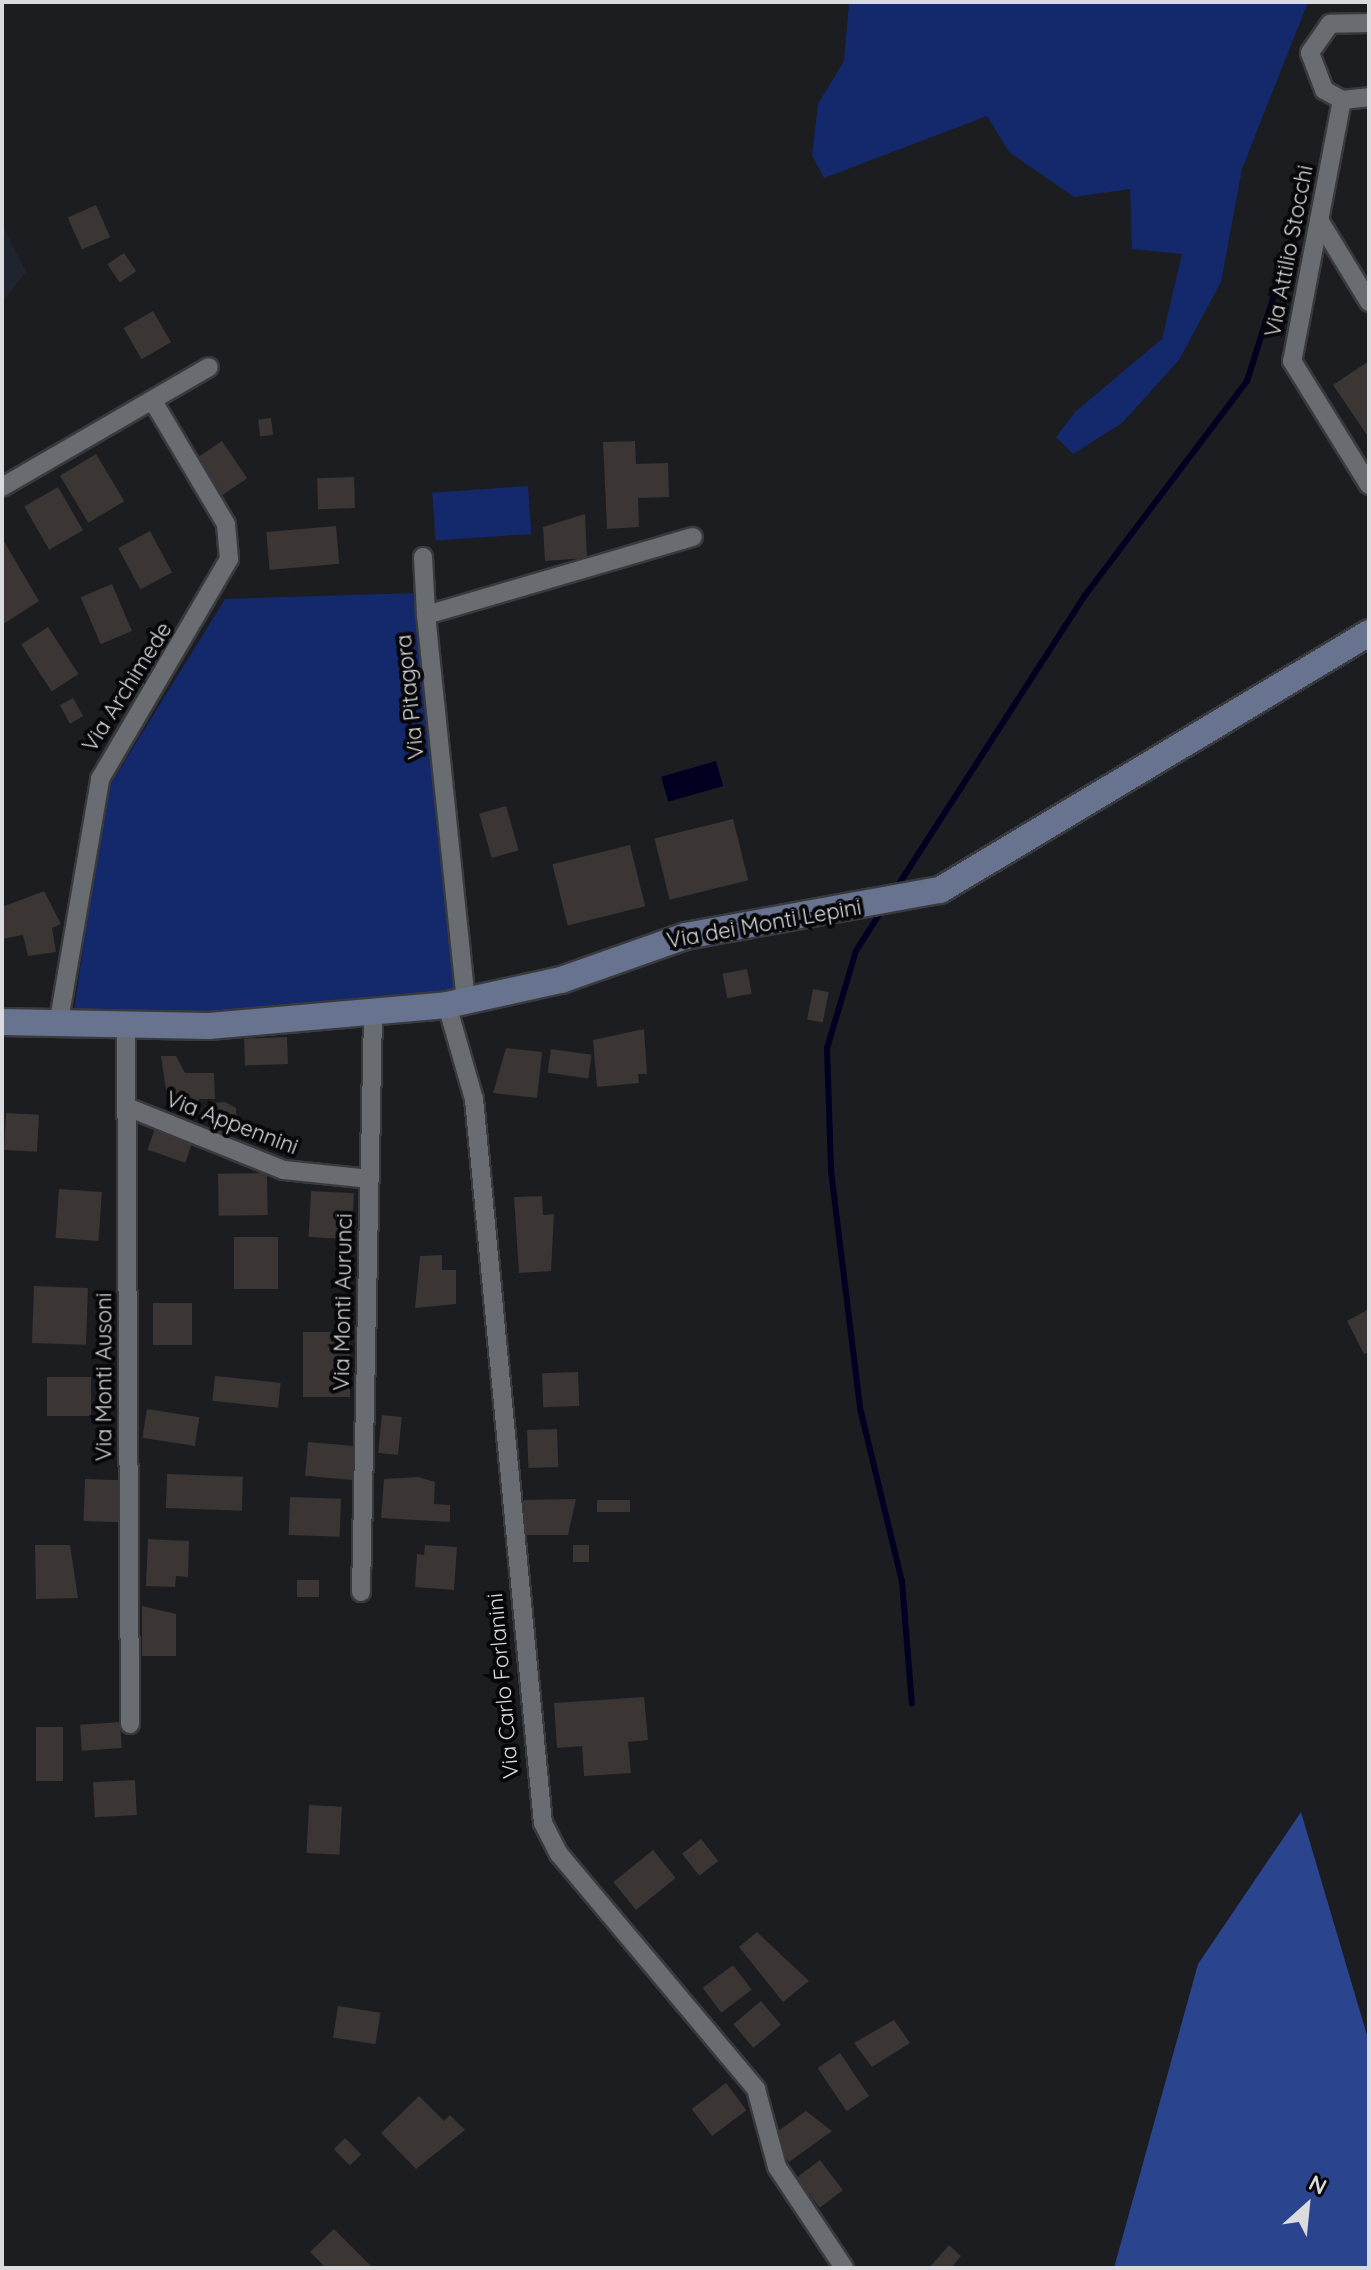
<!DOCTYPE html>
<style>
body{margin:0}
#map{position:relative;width:1371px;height:2270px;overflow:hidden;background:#1b1d21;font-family:Quicksand,sans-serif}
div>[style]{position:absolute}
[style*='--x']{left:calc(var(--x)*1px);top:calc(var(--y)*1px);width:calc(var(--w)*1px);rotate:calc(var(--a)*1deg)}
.built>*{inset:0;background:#20242e}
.green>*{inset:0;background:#14286c;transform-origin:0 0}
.forest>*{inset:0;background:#2b448e}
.water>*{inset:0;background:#010021;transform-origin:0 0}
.stream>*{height:6px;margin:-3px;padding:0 3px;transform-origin:3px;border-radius:3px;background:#010021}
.building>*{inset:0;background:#3b3534;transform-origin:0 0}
.roads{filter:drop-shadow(2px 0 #393a3e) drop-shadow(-2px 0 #393a3e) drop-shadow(0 2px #393a3e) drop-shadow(0 -2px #393a3e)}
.street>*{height:18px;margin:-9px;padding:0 9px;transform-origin:9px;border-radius:9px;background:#696c71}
.secondary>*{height:26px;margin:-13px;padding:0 13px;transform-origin:13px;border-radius:13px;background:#67738f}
span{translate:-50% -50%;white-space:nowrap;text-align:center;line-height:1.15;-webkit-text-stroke:8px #070709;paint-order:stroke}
.street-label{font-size:22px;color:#dadbde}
.frame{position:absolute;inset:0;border:4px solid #dadbde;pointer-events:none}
.north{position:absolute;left:1267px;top:2166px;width:80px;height:80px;-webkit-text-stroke:6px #070709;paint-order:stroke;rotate:27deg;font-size:22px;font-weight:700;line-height:32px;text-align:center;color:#dadbde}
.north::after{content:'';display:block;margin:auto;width:28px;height:36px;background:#dadbde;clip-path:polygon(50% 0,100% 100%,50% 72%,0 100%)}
</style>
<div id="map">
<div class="built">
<div style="clip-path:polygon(2px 225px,26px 272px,2px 302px)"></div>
</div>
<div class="green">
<div style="clip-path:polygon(849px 2px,1308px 2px,1242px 169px,1221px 282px,1179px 360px,1122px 423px,1073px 454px,1056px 437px,1075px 412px,1162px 339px,1182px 254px,1132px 249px,1130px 189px,1074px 197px,1009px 152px,987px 116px,824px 178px,812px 155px,818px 104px,844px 61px)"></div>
<div style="left:528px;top:486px;width:48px;height:96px;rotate:86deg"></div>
<div style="clip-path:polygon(417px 593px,456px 990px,195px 1012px,74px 1011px,105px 793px,225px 599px)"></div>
</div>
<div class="forest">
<div style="clip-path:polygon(1301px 1812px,1369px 2042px,1369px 2268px,1114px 2268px,1198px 1964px)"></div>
</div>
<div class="water">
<div style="left:716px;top:761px;width:26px;height:57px;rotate:74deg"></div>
</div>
<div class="stream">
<div style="--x:895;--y:890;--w:352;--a:-57.2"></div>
<div style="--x:1086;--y:594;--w:267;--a:-52.9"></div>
<div style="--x:1247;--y:381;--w:153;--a:-72.5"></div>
<div style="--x:882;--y:910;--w:49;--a:122.4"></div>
<div style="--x:856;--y:951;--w:101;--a:106.6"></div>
<div style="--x:827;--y:1048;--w:123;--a:88.1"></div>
<div style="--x:831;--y:1171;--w:239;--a:83"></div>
<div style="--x:860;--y:1408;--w:178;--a:76.4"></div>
<div style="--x:902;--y:1581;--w:123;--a:85.4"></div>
</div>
<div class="building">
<div style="left:96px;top:205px;width:35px;height:31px;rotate:66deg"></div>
<div style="left:124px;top:253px;width:22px;height:20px;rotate:56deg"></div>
<div style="left:153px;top:311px;width:36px;height:34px;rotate:60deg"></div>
<div style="clip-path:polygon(1369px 361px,1369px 438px,1333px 385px)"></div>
<div style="left:271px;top:418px;width:17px;height:13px;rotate:83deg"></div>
<div style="left:222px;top:441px;width:45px;height:31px;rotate:56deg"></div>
<div style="clip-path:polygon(635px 441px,636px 464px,668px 463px,669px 497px,638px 498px,639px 527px,607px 529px,603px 442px)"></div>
<div style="left:96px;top:454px;width:55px;height:42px;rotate:59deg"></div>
<div style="left:354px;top:477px;width:31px;height:37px;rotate:88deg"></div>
<div style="left:58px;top:487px;width:50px;height:39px;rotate:60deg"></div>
<div style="clip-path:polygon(585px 514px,587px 558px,545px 561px,543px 527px)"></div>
<div style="left:336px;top:526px;width:38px;height:70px;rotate:85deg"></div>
<div style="left:150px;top:531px;width:47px;height:36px;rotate:62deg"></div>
<div style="clip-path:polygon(2px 538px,39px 601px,2px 625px)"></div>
<div style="left:112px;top:584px;width:51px;height:34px;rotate:67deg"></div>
<div style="left:48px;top:627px;width:56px;height:32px;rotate:57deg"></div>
<div style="left:73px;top:698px;width:21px;height:15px;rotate:61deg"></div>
<div style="left:506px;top:806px;width:46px;height:28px;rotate:74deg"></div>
<div style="left:733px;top:819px;width:63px;height:81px;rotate:76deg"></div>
<div style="left:630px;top:845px;width:63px;height:80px;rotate:76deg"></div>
<div style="clip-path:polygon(44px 891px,61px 924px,52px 928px,56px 952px,28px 956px,23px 935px,2px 939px,2px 907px)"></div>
<div style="left:747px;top:969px;width:25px;height:25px;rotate:79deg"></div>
<div style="left:813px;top:989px;width:16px;height:31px;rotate:11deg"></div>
<div style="clip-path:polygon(644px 1029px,647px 1074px,638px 1074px,639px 1083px,597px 1087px,593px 1040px)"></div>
<div style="left:287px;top:1037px;width:27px;height:43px;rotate:88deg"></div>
<div style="clip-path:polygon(506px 1048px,542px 1052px,537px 1098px,493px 1093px)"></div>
<div style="left:551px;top:1049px;width:41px;height:24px;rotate:8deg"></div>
<div style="clip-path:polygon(161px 1056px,176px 1056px,185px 1073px,214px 1073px,215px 1099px,199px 1099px,199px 1111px,169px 1111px)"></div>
<div style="clip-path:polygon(225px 1102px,236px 1108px,237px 1134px,213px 1135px,211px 1103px)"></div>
<div style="left:6px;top:1113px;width:33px;height:37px;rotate:3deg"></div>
<div style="left:155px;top:1128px;width:40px;height:23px;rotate:19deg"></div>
<div style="left:267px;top:1173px;width:42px;height:49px;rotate:89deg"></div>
<div style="left:59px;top:1189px;width:43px;height:49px;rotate:4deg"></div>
<div style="left:311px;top:1191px;width:43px;height:46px;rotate:3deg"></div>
<div style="clip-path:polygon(542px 1196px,543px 1215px,554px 1214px,551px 1271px,519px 1273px,514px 1197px)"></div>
<div style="left:278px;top:1237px;width:52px;height:44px;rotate:90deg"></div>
<div style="clip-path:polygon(442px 1255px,442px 1270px,456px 1270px,456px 1304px,415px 1308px,420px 1256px)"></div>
<div style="left:34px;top:1286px;width:54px;height:57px;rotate:2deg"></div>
<div style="left:192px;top:1303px;width:42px;height:39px;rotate:90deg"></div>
<div style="clip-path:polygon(1369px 1309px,1369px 1352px,1364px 1354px,1347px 1321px)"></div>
<div style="left:303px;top:1332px;width:47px;height:65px"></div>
<div style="left:578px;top:1372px;width:34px;height:36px;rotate:88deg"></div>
<div style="left:215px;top:1376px;width:66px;height:25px;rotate:6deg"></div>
<div style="left:47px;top:1377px;width:44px;height:39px"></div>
<div style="left:147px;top:1409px;width:53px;height:29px;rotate:9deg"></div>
<div style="left:382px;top:1415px;width:20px;height:38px;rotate:6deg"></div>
<div style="left:557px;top:1429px;width:38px;height:30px;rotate:88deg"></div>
<div style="left:308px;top:1442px;width:47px;height:34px;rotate:5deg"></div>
<div style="left:167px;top:1474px;width:76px;height:34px;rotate:2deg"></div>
<div style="clip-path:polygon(418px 1477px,435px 1482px,434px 1504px,450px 1505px,450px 1522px,381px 1518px,384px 1479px)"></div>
<div style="left:85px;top:1479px;width:37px;height:42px;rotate:2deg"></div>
<div style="left:290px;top:1497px;width:51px;height:38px;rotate:2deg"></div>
<div style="clip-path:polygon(576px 1499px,568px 1535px,525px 1535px,524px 1500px)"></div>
<div style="left:630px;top:1500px;width:12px;height:33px;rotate:90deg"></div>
<div style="clip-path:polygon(148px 1539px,189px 1541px,188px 1577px,176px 1576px,175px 1587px,146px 1586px)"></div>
<div style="clip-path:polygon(35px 1545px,70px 1545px,78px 1598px,36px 1599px)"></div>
<div style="clip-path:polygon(425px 1545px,457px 1547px,454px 1590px,415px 1587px,417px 1554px,424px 1555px)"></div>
<div style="left:573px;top:1545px;width:16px;height:17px"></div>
<div style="left:297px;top:1580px;width:22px;height:17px"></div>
<div style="clip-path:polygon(142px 1606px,176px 1614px,176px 1656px,142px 1656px)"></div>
<div style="clip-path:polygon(644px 1697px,648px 1740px,628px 1742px,631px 1773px,584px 1776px,582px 1746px,557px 1748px,554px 1703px)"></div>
<div style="left:120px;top:1722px;width:26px;height:40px;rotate:86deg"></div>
<div style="left:36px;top:1727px;width:27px;height:54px"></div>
<div style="left:135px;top:1780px;width:35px;height:42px;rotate:87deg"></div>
<div style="left:309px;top:1805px;width:33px;height:48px;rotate:3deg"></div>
<div style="left:701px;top:1839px;width:28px;height:24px;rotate:52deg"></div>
<div style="left:653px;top:1850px;width:36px;height:51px;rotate:51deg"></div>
<div style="clip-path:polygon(757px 1932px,809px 1981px,783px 2002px,739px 1947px)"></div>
<div style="left:733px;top:1965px;width:31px;height:38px;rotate:53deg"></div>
<div style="left:761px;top:2001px;width:31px;height:36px;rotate:50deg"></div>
<div style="left:338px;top:2006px;width:43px;height:32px;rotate:9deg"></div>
<div style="clip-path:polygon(894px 2020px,910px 2043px,872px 2067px,854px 2043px)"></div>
<div style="left:840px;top:2053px;width:52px;height:27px;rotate:56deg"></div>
<div style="left:726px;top:2083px;width:34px;height:43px;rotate:53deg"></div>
<div style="clip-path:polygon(419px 2096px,444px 2121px,450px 2115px,465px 2130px,416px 2169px,381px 2133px)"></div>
<div style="clip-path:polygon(806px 2111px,832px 2131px,789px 2162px,771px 2136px)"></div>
<div style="left:345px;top:2138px;width:23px;height:16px;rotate:45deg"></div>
<div style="left:820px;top:2160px;width:38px;height:29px;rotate:53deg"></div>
<div style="clip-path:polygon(334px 2229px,373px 2268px,326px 2268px,310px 2252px)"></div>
<div style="clip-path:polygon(949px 2245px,961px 2256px,951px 2268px,929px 2268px)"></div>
</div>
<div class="roads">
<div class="street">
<div style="--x:1369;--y:23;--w:39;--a:179"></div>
<div style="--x:1330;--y:24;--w:35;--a:125"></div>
<div style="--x:1310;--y:53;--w:40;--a:69"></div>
<div style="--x:1324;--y:90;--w:21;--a:29"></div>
<div style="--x:1342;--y:100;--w:27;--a:-6"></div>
<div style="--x:1342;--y:100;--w:266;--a:100.8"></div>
<div style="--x:1292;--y:361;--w:146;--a:58.2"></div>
<div style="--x:1319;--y:220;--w:96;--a:58.6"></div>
<div style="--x:2;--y:487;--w:239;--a:-30.1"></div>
<div style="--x:423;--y:557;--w:58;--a:87"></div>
<div style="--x:466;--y:1002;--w:389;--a:-95.9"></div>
<div style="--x:426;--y:615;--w:278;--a:-16.3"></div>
<div style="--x:447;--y:1005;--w:98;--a:74"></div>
<div style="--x:474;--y:1099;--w:727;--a:84.56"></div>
<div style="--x:543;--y:1823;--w:35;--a:63"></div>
<div style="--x:559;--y:1854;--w:307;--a:50"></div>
<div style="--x:756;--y:2089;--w:81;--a:74.9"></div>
<div style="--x:777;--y:2167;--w:121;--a:56.4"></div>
<div style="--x:58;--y:1026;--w:251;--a:-80.3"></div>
<div style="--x:100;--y:779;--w:255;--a:-59.6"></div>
<div style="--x:229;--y:559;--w:35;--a:-95"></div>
<div style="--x:226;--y:524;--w:143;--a:-120.7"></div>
<div style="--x:126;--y:1029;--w:695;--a:89.67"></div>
<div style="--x:127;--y:1107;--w:169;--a:21.9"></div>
<div style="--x:284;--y:1170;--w:86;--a:6"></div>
<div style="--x:361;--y:1592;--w:580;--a:-88.81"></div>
</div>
<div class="secondary">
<div style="--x:2;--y:1022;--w:207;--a:1.1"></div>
<div style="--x:209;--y:1026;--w:239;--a:-5"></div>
<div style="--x:447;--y:1005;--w:117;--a:-12.4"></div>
<div style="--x:561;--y:980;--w:133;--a:-19.4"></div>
<div style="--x:686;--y:936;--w:258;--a:-10.3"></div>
<div style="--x:940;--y:890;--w:500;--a:-30.92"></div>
</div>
</div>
<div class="street-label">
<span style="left:1289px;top:251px;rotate:-79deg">Via Attilio Stocchi</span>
<span style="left:127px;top:687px;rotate:-58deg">Via Archimede</span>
<span style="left:410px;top:697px;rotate:-96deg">Via Pitagora</span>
<span style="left:764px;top:924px;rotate:-10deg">Via dei Monti Lepini</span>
<span style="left:232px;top:1123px;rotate:21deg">Via Appennini</span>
<span style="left:343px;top:1302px;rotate:-89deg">Via Monti Aurunci</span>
<span style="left:104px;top:1377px;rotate:-90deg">Via Monti Ausoni</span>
<span style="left:503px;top:1686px;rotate:-95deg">Via Carlo Forlanini</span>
</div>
<div class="frame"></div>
<div class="north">N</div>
</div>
